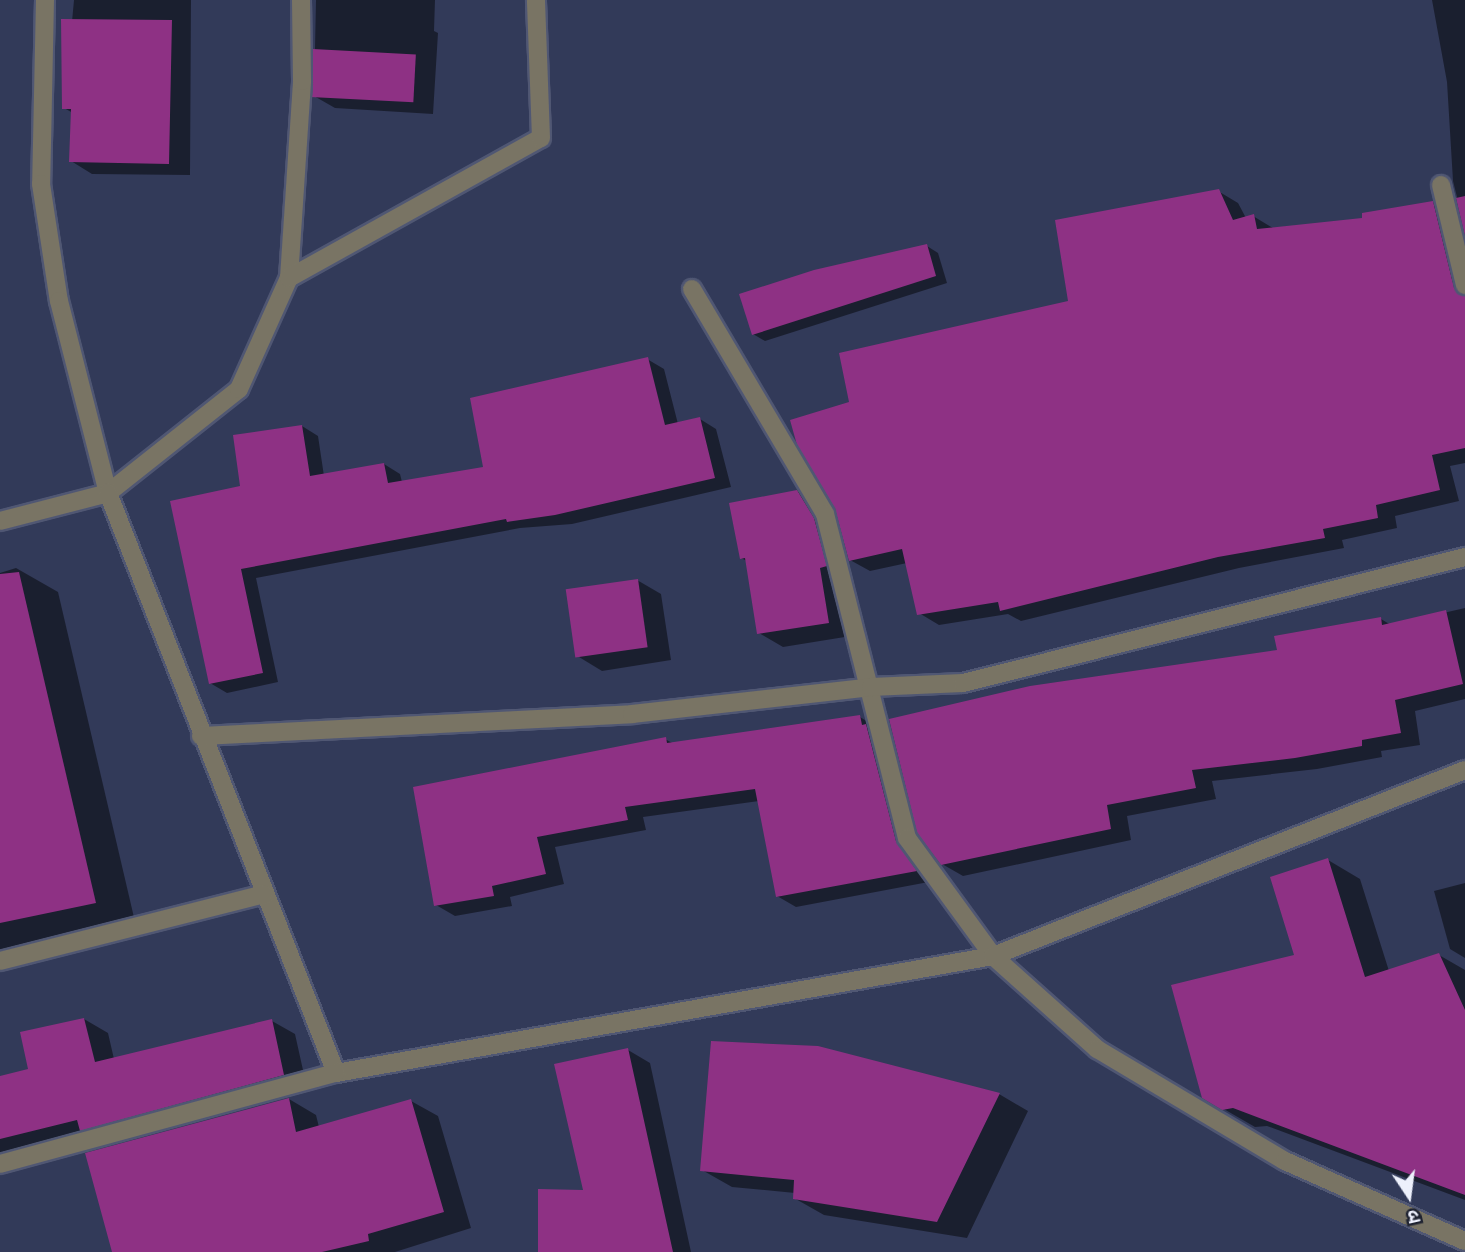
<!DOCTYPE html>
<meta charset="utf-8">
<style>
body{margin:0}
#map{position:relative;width:1465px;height:1252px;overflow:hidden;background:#323a59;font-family:"Space Grotesk","Noto Sans Devanagari",sans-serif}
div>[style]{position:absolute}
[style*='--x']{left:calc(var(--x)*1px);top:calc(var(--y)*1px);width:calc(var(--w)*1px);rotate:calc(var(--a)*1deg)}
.shadow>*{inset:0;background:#0007}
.building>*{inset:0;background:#8e3184;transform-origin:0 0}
.roads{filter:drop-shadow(2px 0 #505773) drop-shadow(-2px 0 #505773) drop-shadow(0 2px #505773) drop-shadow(0 -2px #505773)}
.street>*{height:18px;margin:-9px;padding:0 9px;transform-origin:9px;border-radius:9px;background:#797464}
span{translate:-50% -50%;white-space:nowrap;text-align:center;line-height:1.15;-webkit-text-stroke:5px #1f2331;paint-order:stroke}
.north{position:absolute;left:1374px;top:1161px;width:70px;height:70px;-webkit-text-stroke:5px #1f2331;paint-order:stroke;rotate:167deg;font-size:19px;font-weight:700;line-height:28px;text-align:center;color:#edf0fc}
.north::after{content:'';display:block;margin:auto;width:24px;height:32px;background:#edf0fc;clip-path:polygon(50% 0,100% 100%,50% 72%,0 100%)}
</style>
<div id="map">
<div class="shadow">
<div style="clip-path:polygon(74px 0,191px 0,190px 175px,92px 174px,71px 161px,73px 113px,64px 108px)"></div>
<div style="clip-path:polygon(316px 0,435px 0,434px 31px,438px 33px,433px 114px,335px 108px,314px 96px)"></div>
<div style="clip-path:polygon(1432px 0,1465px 0,1465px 229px,1453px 181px,1447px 82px)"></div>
<div style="clip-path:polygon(1218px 191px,1238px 203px,1246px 218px,1253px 216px,1273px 228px,1365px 219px,1433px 203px,1453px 215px,1465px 279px,1451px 282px,1465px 382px,1465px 463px,1450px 466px,1459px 501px,1395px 516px,1397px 528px,1342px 540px,1344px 548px,1239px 568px,1021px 621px,1008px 614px,939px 625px,919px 613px,907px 563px,870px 571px,850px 560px,851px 403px,1070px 302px)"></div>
<div style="clip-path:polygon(927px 246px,938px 253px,947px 283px,765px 341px,753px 334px)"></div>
<div style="clip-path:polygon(647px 359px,664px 369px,678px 424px,700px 419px,716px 429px,731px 487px,572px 524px,520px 528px,256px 578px,278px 682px,227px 693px,210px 683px,242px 487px,302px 426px,318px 436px,324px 476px,384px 464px,400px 474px,402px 482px,485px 468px)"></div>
<div style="clip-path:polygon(797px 491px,821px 505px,851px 636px,783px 647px,759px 633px,747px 561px,741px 558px)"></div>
<div style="clip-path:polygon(16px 568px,58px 592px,136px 926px,0 956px,0 573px)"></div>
<div style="clip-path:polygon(637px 580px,661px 594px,671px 660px,602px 671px,579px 657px)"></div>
<div style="clip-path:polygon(1465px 608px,1465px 699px,1415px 711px,1420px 745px,1381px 751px,1382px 757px,1317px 769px,1212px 781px,1216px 799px,1127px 816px,1131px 840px,963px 876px,942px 864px,1279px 651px,1381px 619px,1391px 625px)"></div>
<div style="clip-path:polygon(860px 717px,878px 728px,914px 853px,934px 881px,796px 907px,777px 896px,759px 801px,643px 817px,646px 830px,555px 847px,564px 884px,510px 897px,512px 906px,455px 916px,436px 905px,665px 739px,674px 744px)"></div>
<div style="clip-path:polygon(1328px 860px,1360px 879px,1389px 971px,1439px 955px,1465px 970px,1465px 1200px,1267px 1126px,1255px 1127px,1203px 1097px,1296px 957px)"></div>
<div style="clip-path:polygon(1465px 883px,1465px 958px,1450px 949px,1434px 891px)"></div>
<div style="clip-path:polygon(84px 1019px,108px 1033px,114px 1059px,272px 1021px,295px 1034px,307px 1088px,0 1158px,0 1078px,30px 1071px)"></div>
<div style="clip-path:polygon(628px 1050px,650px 1063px,691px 1252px,539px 1252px,585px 1192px)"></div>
<div style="clip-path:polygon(999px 1094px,1028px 1111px,967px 1238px,824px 1215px,794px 1198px,795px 1193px,732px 1187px,702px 1170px)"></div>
<div style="clip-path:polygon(289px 1099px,316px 1115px,319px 1127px,411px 1101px,438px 1116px,471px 1228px,395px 1252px,114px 1252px)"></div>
</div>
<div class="building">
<div style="clip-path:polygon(61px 19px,172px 20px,169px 164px,69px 162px,71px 109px,62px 109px)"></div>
<div style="left:313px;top:49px;width:103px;height:48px;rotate:3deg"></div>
<div style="clip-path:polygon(1219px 189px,1233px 220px,1254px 214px,1257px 229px,1362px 218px,1362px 213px,1433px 201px,1454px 288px,1465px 296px,1465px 448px,1432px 455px,1440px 490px,1376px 505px,1378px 518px,1323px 529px,1325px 538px,1218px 557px,1000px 611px,998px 602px,917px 615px,902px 549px,849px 561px,835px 509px,797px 445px,790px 420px,849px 402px,839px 353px,1068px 301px,1055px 220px)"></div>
<div style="clip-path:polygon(1465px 196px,1465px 236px,1456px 198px)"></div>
<div style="clip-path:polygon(927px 244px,936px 276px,752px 335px,739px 294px,814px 270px)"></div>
<div style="clip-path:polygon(648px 357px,665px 425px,700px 417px,715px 478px,555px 515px,507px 522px,506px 519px,241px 569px,263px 673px,209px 684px,170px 501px,240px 486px,233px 435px,302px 425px,310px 476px,384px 463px,388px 483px,483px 467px,470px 398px)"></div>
<div style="clip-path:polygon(797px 490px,814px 518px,827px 566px,820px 568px,829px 623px,757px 634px,745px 558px,740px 559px,729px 503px)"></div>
<div style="clip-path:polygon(19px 572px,96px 903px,0 923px,0 574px)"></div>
<div style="left:638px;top:579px;width:69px;height:73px;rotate:82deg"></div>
<div style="clip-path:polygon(1446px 610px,1463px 684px,1395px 700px,1401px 733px,1362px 740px,1362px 746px,1295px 758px,1192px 770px,1196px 788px,1107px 805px,1111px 829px,941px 865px,917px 833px,889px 719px,1030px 686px,1277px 650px,1274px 636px,1381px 617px,1382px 625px)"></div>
<div style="clip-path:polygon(860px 715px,862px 725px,866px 724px,896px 841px,917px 871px,776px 897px,755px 789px,625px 807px,628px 820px,537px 837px,546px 874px,492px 886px,494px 896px,434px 906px,413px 787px,666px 737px,667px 743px)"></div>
<div style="clip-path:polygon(1328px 858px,1365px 977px,1439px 953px,1465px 1010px,1465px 1195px,1233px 1108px,1222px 1110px,1202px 1098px,1171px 985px,1294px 955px,1270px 877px)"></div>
<div style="clip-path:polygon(84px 1018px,95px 1062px,272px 1019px,284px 1075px,80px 1131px,77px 1120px,0 1139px,0 1076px,28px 1069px,20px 1032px)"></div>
<div style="clip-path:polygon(711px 1041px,818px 1046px,1000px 1093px,937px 1222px,793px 1199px,794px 1180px,700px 1171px)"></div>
<div style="clip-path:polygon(628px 1048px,673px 1252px,538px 1252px,538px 1189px,583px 1190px,554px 1064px)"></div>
<div style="clip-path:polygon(289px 1098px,296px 1132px,411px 1099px,444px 1212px,368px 1234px,369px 1241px,322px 1252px,112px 1252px,85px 1153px)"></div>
</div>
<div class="roads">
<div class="street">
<div style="--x:45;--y:0;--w:184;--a:91.2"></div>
<div style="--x:41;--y:184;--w:118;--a:81.3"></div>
<div style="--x:59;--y:301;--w:198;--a:75.7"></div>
<div style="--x:108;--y:493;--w:167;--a:-38.4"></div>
<div style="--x:239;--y:389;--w:122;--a:-65.8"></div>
<div style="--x:289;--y:278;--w:197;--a:-86.2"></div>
<div style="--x:302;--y:81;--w:81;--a:-90.7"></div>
<div style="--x:1441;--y:185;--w:103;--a:76.5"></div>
<div style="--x:289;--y:278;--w:288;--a:-29.1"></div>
<div style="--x:541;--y:138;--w:138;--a:-92.1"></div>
<div style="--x:692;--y:289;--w:261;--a:59.4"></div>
<div style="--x:825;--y:514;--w:334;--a:75.8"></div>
<div style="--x:907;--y:838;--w:146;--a:53.9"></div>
<div style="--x:993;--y:956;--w:140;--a:41.8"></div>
<div style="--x:1097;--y:1049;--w:219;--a:30.8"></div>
<div style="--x:1285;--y:1161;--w:197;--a:24"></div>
<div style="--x:0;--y:521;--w:112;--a:-14.5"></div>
<div style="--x:108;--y:493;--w:623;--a:68.54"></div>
<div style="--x:336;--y:1073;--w:667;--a:-10.1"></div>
<div style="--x:993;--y:956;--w:507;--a:-21.51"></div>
<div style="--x:201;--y:736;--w:432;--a:-2.9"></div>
<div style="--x:632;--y:714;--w:241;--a:-6.4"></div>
<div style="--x:871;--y:687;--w:92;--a:-2.5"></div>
<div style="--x:963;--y:683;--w:518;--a:-14.09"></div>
<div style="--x:0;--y:961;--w:272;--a:-14.2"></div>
<div style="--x:0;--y:1164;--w:348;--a:-15.2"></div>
</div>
</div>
<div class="north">उ</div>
</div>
